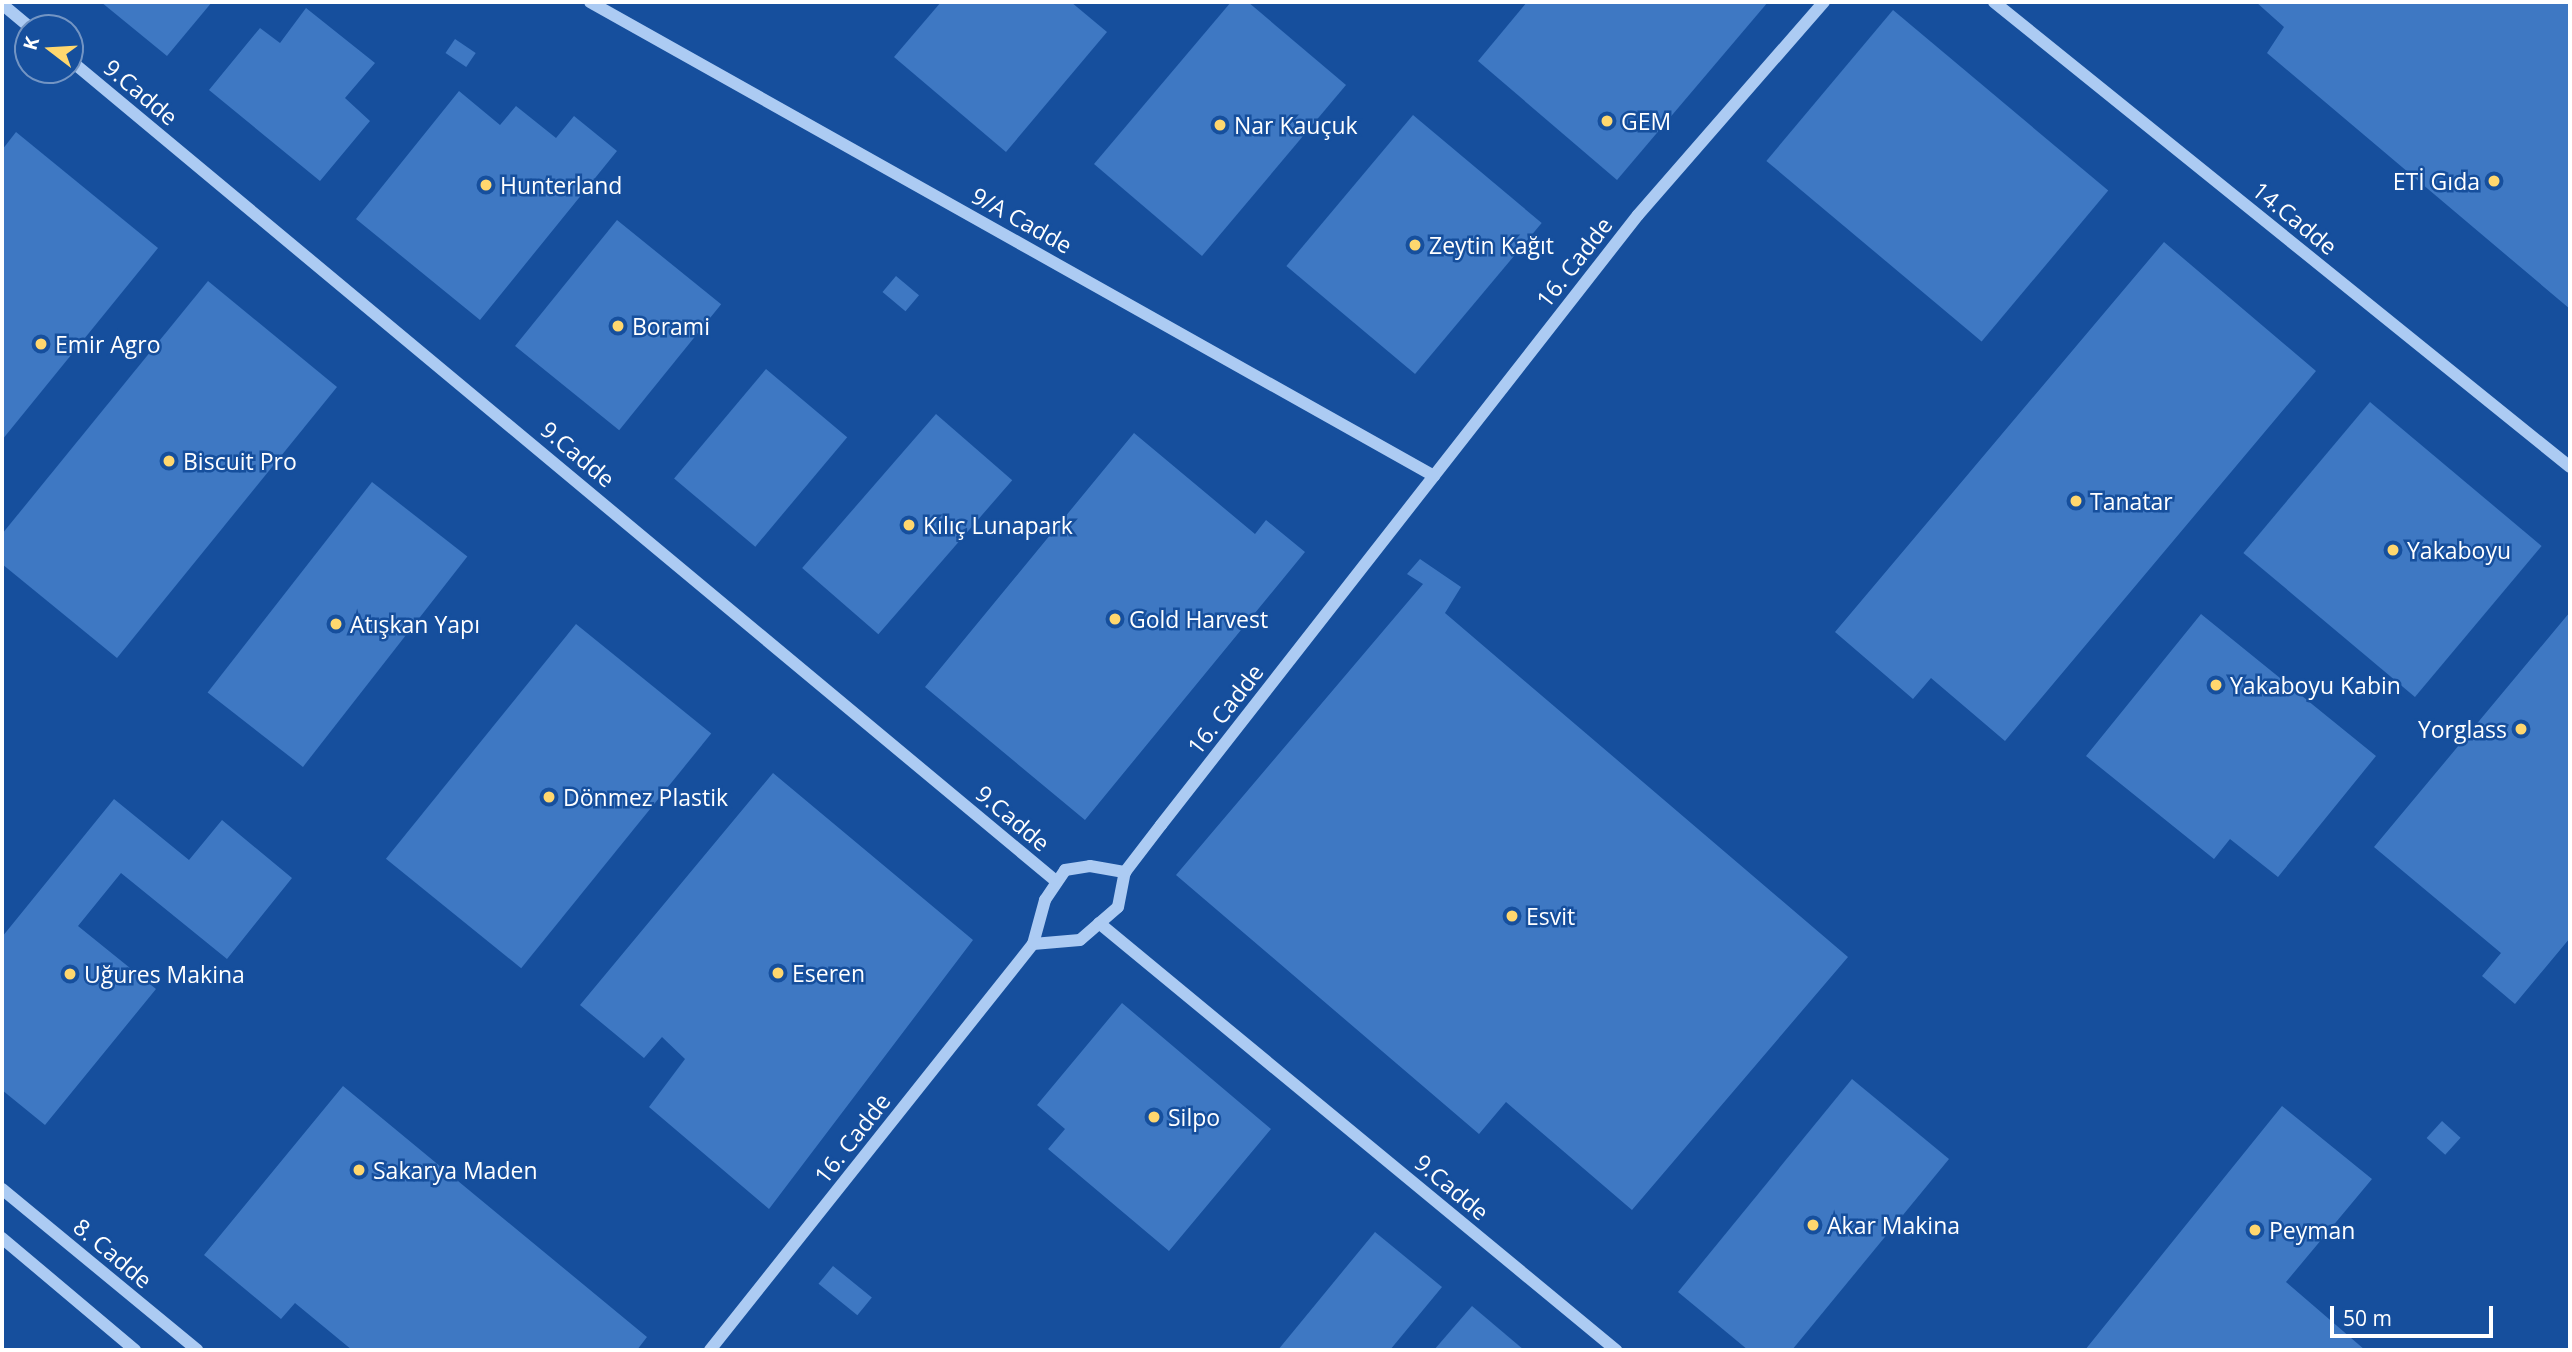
<!DOCTYPE html>
<meta charset="utf-8">
<style>
body{margin:0}
#map{position:relative;width:2572px;height:1352px;overflow:hidden;background:#164f9d;font-family:"Open Sans",sans-serif}
div>[style]{position:absolute}
[style*='--x']{left:calc(var(--x)*1px);top:calc(var(--y)*1px);width:calc(var(--w)*1px);rotate:calc(var(--a)*1deg)}
.building>*{inset:0;background:#3e78c3;transform-origin:0 0}
.minor>*{height:12px;margin:-6px;padding:0 6px;transform-origin:6px;border-radius:6px;background:#accbf3}
.dots>*{width:19px;height:19px;translate:-50% -50%;box-sizing:border-box;border:4px solid #164f9d;border-radius:50%}
span{translate:-50% -50%;white-space:nowrap;text-align:center;line-height:1.15;-webkit-text-stroke:5px #164f9d;paint-order:stroke}
.street-label{font-size:23px;color:#fff}
.poi-label{font-size:23px;color:#fff}
.left{translate:0 -50%;text-align:left}
.right{translate:-100% -50%;text-align:right}
.frame{position:absolute;inset:0;border:4px solid #fff;pointer-events:none}
.north{position:absolute;left:14px;top:14px;width:70px;height:70px;box-sizing:border-box;background:#164f9d;border:2px solid #7395c4;border-radius:50%;rotate:287deg;font-size:19px;font-weight:700;line-height:28px;text-align:center;color:#fff}
.north::after{content:'';display:block;margin:auto;width:24px;height:32px;background:#ffd76e;clip-path:polygon(50% 0,100% 100%,50% 72%,0 100%)}
.scale{position:absolute;left:2330px;top:1306px;width:163px;height:32px;box-sizing:border-box;border:4px solid #fff;border-top:0;padding-left:9px;font-size:21px;line-height:24px;white-space:nowrap;color:#fff;-webkit-text-stroke:5px #164f9d;paint-order:stroke}
</style>
<div id="map">
<div class="building">
<div style="clip-path:polygon(101px 2px,212px 2px,167px 56px)"></div>
<div style="clip-path:polygon(941px 2px,1071px 2px,1107px 32px,1006px 152px,894px 57px)"></div>
<div style="clip-path:polygon(1231px 2px,1248px 2px,1346px 85px,1202px 256px,1094px 164px)"></div>
<div style="clip-path:polygon(1527px 2px,1768px 2px,1617px 180px,1478px 61px)"></div>
<div style="clip-path:polygon(2256px 2px,2570px 2px,2570px 309px,2267px 53px,2284px 27px)"></div>
<div style="clip-path:polygon(306px 8px,375px 63px,345px 98px,370px 121px,320px 181px,209px 90px,260px 28px,280px 43px)"></div>
<div style="left:1893px;top:10px;width:281px;height:197px;rotate:40deg"></div>
<div style="left:455px;top:39px;width:25px;height:17px;rotate:34deg"></div>
<div style="clip-path:polygon(459px 91px,500px 125px,516px 106px,556px 138px,574px 116px,617px 151px,480px 320px,356px 219px)"></div>
<div style="left:1413px;top:115px;width:168px;height:197px;rotate:40deg"></div>
<div style="clip-path:polygon(16px 132px,158px 248px,2px 440px,2px 150px)"></div>
<div style="left:617px;top:220px;width:134px;height:162px;rotate:39deg"></div>
<div style="clip-path:polygon(2164px 242px,2316px 371px,2005px 741px,1931px 678px,1913px 699px,1835px 632px)"></div>
<div style="left:896px;top:276px;width:30px;height:21px;rotate:40deg"></div>
<div style="clip-path:polygon(208px 281px,337px 387px,117px 658px,2px 564px,2px 534px)"></div>
<div style="left:766px;top:369px;width:106px;height:143px;rotate:40deg"></div>
<div style="left:2370px;top:402px;width:224px;height:197px;rotate:40deg"></div>
<div style="left:936px;top:414px;width:101px;height:204px;rotate:41deg"></div>
<div style="clip-path:polygon(1134px 433px,1255px 534px,1266px 520px,1305px 552px,1085px 820px,925px 687px)"></div>
<div style="left:372px;top:482px;width:121px;height:267px;rotate:38deg"></div>
<div style="clip-path:polygon(1420px 559px,1461px 587px,1445px 613px,1848px 957px,1632px 1210px,1506px 1102px,1479px 1134px,1176px 875px,1423px 584px,1407px 574px)"></div>
<div style="clip-path:polygon(2570px 612px,2570px 938px,2515px 1004px,2482px 976px,2501px 953px,2374px 847px)"></div>
<div style="clip-path:polygon(2201px 614px,2376px 756px,2278px 877px,2230px 839px,2214px 859px,2086px 756px)"></div>
<div style="left:576px;top:624px;width:174px;height:302px;rotate:39deg"></div>
<div style="clip-path:polygon(773px 773px,973px 940px,769px 1209px,649px 1107px,685px 1059px,662px 1037px,644px 1058px,580px 1005px)"></div>
<div style="clip-path:polygon(114px 799px,189px 860px,222px 820px,292px 878px,227px 959px,121px 873px,78px 926px,156px 989px,45px 1125px,2px 1090px,2px 937px)"></div>
<div style="clip-path:polygon(1122px 1003px,1271px 1129px,1169px 1251px,1048px 1149px,1065px 1129px,1037px 1105px)"></div>
<div style="clip-path:polygon(1852px 1079px,1949px 1159px,1792px 1350px,1748px 1350px,1678px 1292px)"></div>
<div style="clip-path:polygon(343px 1086px,647px 1337px,637px 1350px,352px 1350px,295px 1303px,281px 1319px,204px 1255px)"></div>
<div style="clip-path:polygon(2282px 1106px,2372px 1179px,2286px 1282px,2365px 1350px,2085px 1350px)"></div>
<div style="left:2442px;top:1121px;width:25px;height:23px;rotate:42deg"></div>
<div style="clip-path:polygon(1375px 1232px,1442px 1287px,1390px 1350px,1278px 1350px)"></div>
<div style="left:833px;top:1266px;width:50px;height:23px;rotate:39deg"></div>
<div style="clip-path:polygon(1472px 1306px,1524px 1350px,1434px 1350px)"></div>
</div>
<div class="minor">
<div style="--x:590;--y:2;--w:968;--a:29.32"></div>
<div style="--x:1994;--y:2;--w:740;--a:38.91"></div>
<div style="--x:2;--y:4;--w:38;--a:40"></div>
<div style="--x:70;--y:60;--w:1284;--a:39.79"></div>
<div style="--x:1099;--y:923;--w:671;--a:39.55"></div>
<div style="--x:1033;--y:944;--w:46;--a:-74.7"></div>
<div style="--x:1045;--y:900;--w:36;--a:-56"></div>
<div style="--x:1065;--y:870;--w:25;--a:-9"></div>
<div style="--x:1090;--y:866;--w:36;--a:10"></div>
<div style="--x:2;--y:1189;--w:253;--a:39.5"></div>
<div style="--x:2;--y:1238;--w:174;--a:40.1"></div>
<div style="--x:710;--y:1350;--w:519;--a:-51.5"></div>
<div style="--x:1033;--y:944;--w:47;--a:-4.9"></div>
<div style="--x:1080;--y:940;--w:50;--a:-41"></div>
<div style="--x:1118;--y:907;--w:36;--a:-79"></div>
<div style="--x:1125;--y:872;--w:59;--a:-52.5"></div>
<div style="--x:1161;--y:825;--w:774;--a:-51.98"></div>
<div style="--x:1638;--y:215;--w:283;--a:-48.9"></div>
</div>
<div class="dots">
<div style="left:1607px;top:121px;background:#ffd76e"></div>
<div style="left:1220px;top:125px;background:#ffd76e"></div>
<div style="left:2494px;top:181px;background:#ffd76e"></div>
<div style="left:486px;top:185px;background:#ffd76e"></div>
<div style="left:1415px;top:245px;background:#ffd76e"></div>
<div style="left:618px;top:326px;background:#ffd76e"></div>
<div style="left:41px;top:344px;background:#ffd76e"></div>
<div style="left:169px;top:461px;background:#ffd76e"></div>
<div style="left:2076px;top:501px;background:#ffd76e"></div>
<div style="left:909px;top:525px;background:#ffd76e"></div>
<div style="left:2393px;top:550px;background:#ffd76e"></div>
<div style="left:1115px;top:619px;background:#ffd76e"></div>
<div style="left:336px;top:624px;background:#ffd76e"></div>
<div style="left:2216px;top:685px;background:#ffd76e"></div>
<div style="left:2521px;top:729px;background:#ffd76e"></div>
<div style="left:549px;top:797px;background:#ffd76e"></div>
<div style="left:1512px;top:916px;background:#ffd76e"></div>
<div style="left:778px;top:973px;background:#ffd76e"></div>
<div style="left:70px;top:974px;background:#ffd76e"></div>
<div style="left:1154px;top:1117px;background:#ffd76e"></div>
<div style="left:359px;top:1170px;background:#ffd76e"></div>
<div style="left:1813px;top:1225px;background:#ffd76e"></div>
<div style="left:2255px;top:1230px;background:#ffd76e"></div>
</div>
<div class="street-label">
<span style="left:141px;top:92px;rotate:40deg">9.Cadde</span>
<span style="left:2295px;top:218px;rotate:39deg">14.Cadde</span>
<span style="left:1022px;top:220px;rotate:29deg">9/A Cadde</span>
<span style="left:1574px;top:262px;rotate:-52deg">16. Cadde</span>
<span style="left:578px;top:454px;rotate:40deg">9.Cadde</span>
<span style="left:1225px;top:709px;rotate:-52deg">16. Cadde</span>
<span style="left:1013px;top:818px;rotate:40deg">9.Cadde</span>
<span style="left:852px;top:1138px;rotate:-52deg">16. Cadde</span>
<span style="left:1452px;top:1187px;rotate:40deg">9.Cadde</span>
<span style="left:113px;top:1253px;rotate:40deg">8. Cadde</span>
</div>
<div class="poi-label">
<span class="left" style="left:1621px;top:121px">GEM</span>
<span class="left" style="left:1234px;top:125px">Nar Kauçuk</span>
<span class="right" style="left:2480px;top:181px">ETİ Gıda</span>
<span class="left" style="left:500px;top:185px">Hunterland</span>
<span class="left" style="left:1429px;top:245px">Zeytin Kağıt</span>
<span class="left" style="left:632px;top:326px">Borami</span>
<span class="left" style="left:55px;top:344px">Emir Agro</span>
<span class="left" style="left:183px;top:461px">Biscuit Pro</span>
<span class="left" style="left:2090px;top:501px">Tanatar</span>
<span class="left" style="left:923px;top:525px">Kılıç Lunapark</span>
<span class="left" style="left:2407px;top:550px">Yakaboyu</span>
<span class="left" style="left:1129px;top:619px">Gold Harvest</span>
<span class="left" style="left:350px;top:624px">Atışkan Yapı</span>
<span class="left" style="left:2230px;top:685px">Yakaboyu Kabin</span>
<span class="right" style="left:2507px;top:729px">Yorglass</span>
<span class="left" style="left:563px;top:797px">Dönmez Plastik</span>
<span class="left" style="left:1526px;top:916px">Esvit</span>
<span class="left" style="left:792px;top:973px">Eseren</span>
<span class="left" style="left:84px;top:974px">Uğures Makina</span>
<span class="left" style="left:1168px;top:1117px">Silpo</span>
<span class="left" style="left:373px;top:1170px">Sakarya Maden</span>
<span class="left" style="left:1827px;top:1225px">Akar Makina</span>
<span class="left" style="left:2269px;top:1230px">Peyman</span>
</div>
<div class="frame"></div>
<div class="north">K</div>
<div class="scale">50 m</div>
</div>
